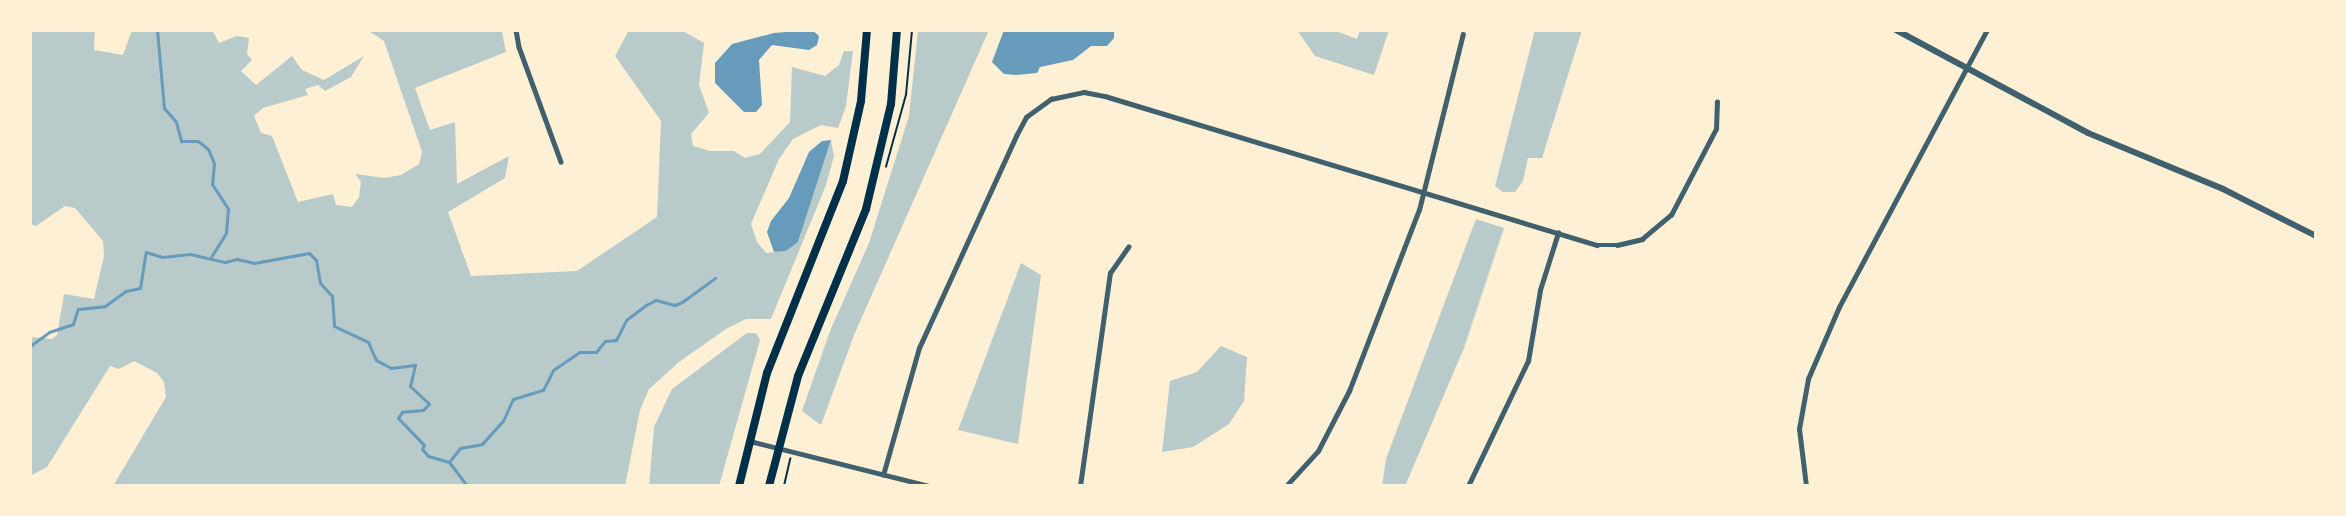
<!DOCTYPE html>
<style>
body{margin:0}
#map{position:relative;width:2346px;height:516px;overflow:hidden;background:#fdf0d5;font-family:"Work Sans",sans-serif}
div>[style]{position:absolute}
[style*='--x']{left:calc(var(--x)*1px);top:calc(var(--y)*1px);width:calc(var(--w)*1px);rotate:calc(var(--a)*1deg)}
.green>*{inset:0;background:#b9caca}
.water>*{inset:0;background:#669bbc}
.stream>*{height:3px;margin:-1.5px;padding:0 1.5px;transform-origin:1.5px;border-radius:1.5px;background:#669bbc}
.path>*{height:1.5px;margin:-0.75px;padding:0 0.75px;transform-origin:0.75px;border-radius:0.75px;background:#003049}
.minor>*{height:4.5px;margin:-2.25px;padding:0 2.25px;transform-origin:2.25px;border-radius:2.25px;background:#3f606c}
.tertiary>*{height:6px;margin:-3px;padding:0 3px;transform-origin:3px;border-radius:3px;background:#3f606c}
.trunk>*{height:8px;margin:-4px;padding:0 4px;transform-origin:4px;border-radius:4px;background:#003049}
span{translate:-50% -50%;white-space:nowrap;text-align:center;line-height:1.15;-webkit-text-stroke:5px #fdf0d5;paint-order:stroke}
.frame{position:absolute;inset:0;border:32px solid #fdf0d5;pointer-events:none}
</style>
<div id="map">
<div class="green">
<div style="clip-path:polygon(30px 30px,95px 30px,94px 50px,123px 55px,132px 30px,212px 30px,219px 43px,237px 36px,249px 38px,247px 54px,252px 60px,241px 71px,256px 85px,292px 56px,302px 70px,324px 80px,364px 56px,351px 77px,325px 91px,318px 85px,305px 89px,308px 95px,263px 108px,254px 116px,261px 133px,272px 136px,298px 202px,333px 194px,336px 205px,352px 207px,359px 197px,361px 182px,355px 174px,384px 178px,401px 175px,419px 164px,422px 152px,384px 41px,367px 30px,502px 32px,506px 52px,415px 88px,430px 130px,455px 122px,457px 184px,509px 156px,505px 178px,448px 212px,471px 276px,577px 271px,657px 217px,661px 121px,615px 56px,629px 30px,681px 30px,704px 43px,699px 85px,709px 113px,691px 134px,693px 146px,710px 151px,734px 151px,745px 158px,760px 154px,790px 122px,792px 67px,825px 76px,839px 65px,844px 51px,853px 51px,846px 106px,838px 128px,821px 125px,793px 139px,779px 159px,751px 224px,757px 242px,766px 253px,786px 251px,798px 242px,831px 140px,834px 156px,826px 185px,771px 319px,746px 319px,726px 329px,679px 362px,649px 389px,640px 410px,625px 486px,113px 486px,166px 397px,164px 382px,157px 373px,134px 361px,119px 369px,110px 366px,47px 467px,30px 476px,30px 337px,52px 339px,57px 335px,64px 294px,94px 299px,104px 256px,103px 241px,75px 208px,65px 206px,36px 226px,30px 224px)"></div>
<div style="clip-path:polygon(918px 30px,989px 30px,854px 335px,821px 425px,802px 411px,830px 331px,869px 243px,909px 116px)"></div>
<div style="clip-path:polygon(1297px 30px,1333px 30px,1357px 39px,1360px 30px,1389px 30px,1374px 75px,1315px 56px)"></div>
<div style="clip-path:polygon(1535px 30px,1582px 30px,1542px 158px,1528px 158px,1523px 181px,1515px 192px,1503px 192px,1495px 186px)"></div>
<div style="clip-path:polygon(1476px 219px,1504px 228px,1464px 348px,1405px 486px,1382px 486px,1386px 459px)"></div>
<div style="clip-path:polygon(1021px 263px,1041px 275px,1018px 444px,958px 430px)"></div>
<div style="clip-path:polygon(747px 333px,756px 333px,760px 340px,719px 486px,649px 486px,654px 427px,672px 389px)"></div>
<div style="clip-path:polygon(1221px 346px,1247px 357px,1244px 401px,1229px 424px,1193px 447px,1162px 452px,1170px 381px,1197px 372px)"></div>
</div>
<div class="water">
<div style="clip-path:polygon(812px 30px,819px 36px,817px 45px,809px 50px,772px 45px,759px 60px,762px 105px,756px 112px,744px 112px,715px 83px,715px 63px,732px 44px,774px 33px)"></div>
<div style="clip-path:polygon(1004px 30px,1114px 30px,1114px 38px,1107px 46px,1091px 46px,1073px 60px,1040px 67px,1037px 73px,1016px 75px,1004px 74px,992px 62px)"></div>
<div style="clip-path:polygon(831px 140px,798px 242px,786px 251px,774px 252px,767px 232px,771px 221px,789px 198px,809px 152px,822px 141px)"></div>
</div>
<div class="stream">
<div style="--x:157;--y:30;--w:78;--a:84.9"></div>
<div style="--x:164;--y:108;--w:18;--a:49"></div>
<div style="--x:176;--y:122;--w:20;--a:75"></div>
<div style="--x:181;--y:141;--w:17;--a:0"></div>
<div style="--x:198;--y:141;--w:13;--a:39"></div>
<div style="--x:208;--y:149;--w:15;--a:67"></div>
<div style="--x:214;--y:163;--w:21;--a:95"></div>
<div style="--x:212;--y:184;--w:30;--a:57"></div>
<div style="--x:228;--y:209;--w:24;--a:95"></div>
<div style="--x:226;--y:233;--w:28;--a:122"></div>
<div style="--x:30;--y:346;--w:24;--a:-36"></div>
<div style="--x:49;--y:332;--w:25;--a:-18"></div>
<div style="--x:73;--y:324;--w:16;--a:-72"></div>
<div style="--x:78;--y:309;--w:27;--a:-6"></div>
<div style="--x:105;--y:306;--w:26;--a:-36"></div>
<div style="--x:126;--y:291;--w:14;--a:-12"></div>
<div style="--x:140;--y:288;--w:36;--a:-81"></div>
<div style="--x:146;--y:252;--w:17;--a:17"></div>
<div style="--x:162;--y:257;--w:28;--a:-6"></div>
<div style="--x:190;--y:254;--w:36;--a:13"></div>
<div style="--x:225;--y:262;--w:12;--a:-14"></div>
<div style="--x:237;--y:259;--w:17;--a:13"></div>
<div style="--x:254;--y:263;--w:56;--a:-10.3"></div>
<div style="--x:309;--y:253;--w:10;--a:45"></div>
<div style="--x:316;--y:260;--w:23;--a:80"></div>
<div style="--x:320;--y:283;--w:18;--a:47"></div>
<div style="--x:332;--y:296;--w:30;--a:86"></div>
<div style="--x:334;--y:326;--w:38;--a:25"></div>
<div style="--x:368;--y:342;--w:20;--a:66"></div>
<div style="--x:376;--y:360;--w:17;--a:28"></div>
<div style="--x:391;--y:368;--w:24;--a:-7"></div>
<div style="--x:415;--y:365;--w:22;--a:103"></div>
<div style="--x:410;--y:386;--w:26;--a:43"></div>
<div style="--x:429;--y:404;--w:8;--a:135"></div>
<div style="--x:423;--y:410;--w:21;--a:175"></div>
<div style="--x:402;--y:412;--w:7;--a:124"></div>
<div style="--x:398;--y:418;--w:37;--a:46"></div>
<div style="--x:424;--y:445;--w:4;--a:117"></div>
<div style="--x:422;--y:449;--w:9;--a:49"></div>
<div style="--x:428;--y:456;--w:22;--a:16"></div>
<div style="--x:449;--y:462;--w:30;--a:53"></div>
<div style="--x:449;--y:462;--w:18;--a:-52"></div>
<div style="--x:460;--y:448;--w:22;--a:-10"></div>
<div style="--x:482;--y:444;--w:31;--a:-48"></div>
<div style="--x:503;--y:421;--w:24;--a:-66"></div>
<div style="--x:513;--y:399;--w:31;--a:-17"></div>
<div style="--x:543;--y:390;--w:22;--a:-63"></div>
<div style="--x:553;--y:370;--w:32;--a:-34"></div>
<div style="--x:580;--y:352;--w:16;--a:0"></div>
<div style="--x:596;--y:352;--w:14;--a:-51"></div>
<div style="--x:605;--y:341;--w:11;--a:-5"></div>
<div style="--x:616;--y:340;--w:22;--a:-63"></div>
<div style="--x:626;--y:320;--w:25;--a:-37"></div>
<div style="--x:646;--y:305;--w:11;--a:-27"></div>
<div style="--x:656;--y:300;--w:20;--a:15"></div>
<div style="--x:675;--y:305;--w:8;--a:-23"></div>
<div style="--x:682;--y:302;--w:41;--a:-36"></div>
</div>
<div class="path">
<div style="--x:886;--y:167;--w:75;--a:-74.5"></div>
<div style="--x:906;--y:95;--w:65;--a:-84.7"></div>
<div style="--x:784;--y:486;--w:28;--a:-77"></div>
</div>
<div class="minor">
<div style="--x:516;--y:30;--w:17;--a:80"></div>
<div style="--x:519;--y:47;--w:122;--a:69.9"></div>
<div style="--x:750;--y:441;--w:185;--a:14.1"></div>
<div style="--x:883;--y:475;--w:132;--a:-74.2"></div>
<div style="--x:919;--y:348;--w:233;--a:-65.4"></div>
<div style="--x:1016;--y:136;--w:21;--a:-62"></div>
<div style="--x:1026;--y:117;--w:31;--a:-36"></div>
<div style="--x:1051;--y:99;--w:34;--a:-12"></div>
<div style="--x:1084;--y:92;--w:21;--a:11"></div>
<div style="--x:1105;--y:96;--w:514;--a:16.85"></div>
<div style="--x:1597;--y:245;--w:20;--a:0"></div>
<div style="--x:1617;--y:245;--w:26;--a:-13"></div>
<div style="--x:1642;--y:239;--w:38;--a:-40"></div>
<div style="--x:1671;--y:215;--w:97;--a:-62.4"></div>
<div style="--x:1716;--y:129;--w:27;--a:-88"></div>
<div style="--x:1080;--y:486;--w:215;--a:-82"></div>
<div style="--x:1110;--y:273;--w:32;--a:-55"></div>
<div style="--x:1286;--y:486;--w:47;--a:-47.6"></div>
<div style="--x:1318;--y:451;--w:68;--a:-62.7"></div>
<div style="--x:1349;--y:391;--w:194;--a:-68.9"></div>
<div style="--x:1419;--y:210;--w:181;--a:-76"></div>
<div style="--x:1468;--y:486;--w:139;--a:-64.4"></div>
<div style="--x:1528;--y:361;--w:72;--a:-80.4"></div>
<div style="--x:1540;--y:290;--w:60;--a:-72.5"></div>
<div style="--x:1806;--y:486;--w:57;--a:-97"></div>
<div style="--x:1799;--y:429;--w:51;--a:-79.8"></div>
<div style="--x:1808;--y:379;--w:78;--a:-66.7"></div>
<div style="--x:1839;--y:307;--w:314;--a:-61.9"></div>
</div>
<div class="tertiary">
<div style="--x:1896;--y:30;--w:218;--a:28.2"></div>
<div style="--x:2088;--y:133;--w:146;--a:22.5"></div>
<div style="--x:2223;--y:189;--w:104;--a:26.8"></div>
</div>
<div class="trunk">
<div style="--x:739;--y:486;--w:116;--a:-76.1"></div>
<div style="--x:767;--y:373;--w:206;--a:-68.4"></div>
<div style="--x:843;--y:181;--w:82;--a:-77.3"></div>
<div style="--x:861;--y:101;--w:71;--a:-85.2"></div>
<div style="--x:769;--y:486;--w:114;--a:-75.2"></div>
<div style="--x:798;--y:376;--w:180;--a:-67.8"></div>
<div style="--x:866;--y:209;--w:108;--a:-76.6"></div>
<div style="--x:891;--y:104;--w:74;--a:-85.4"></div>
</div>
<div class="frame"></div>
</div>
